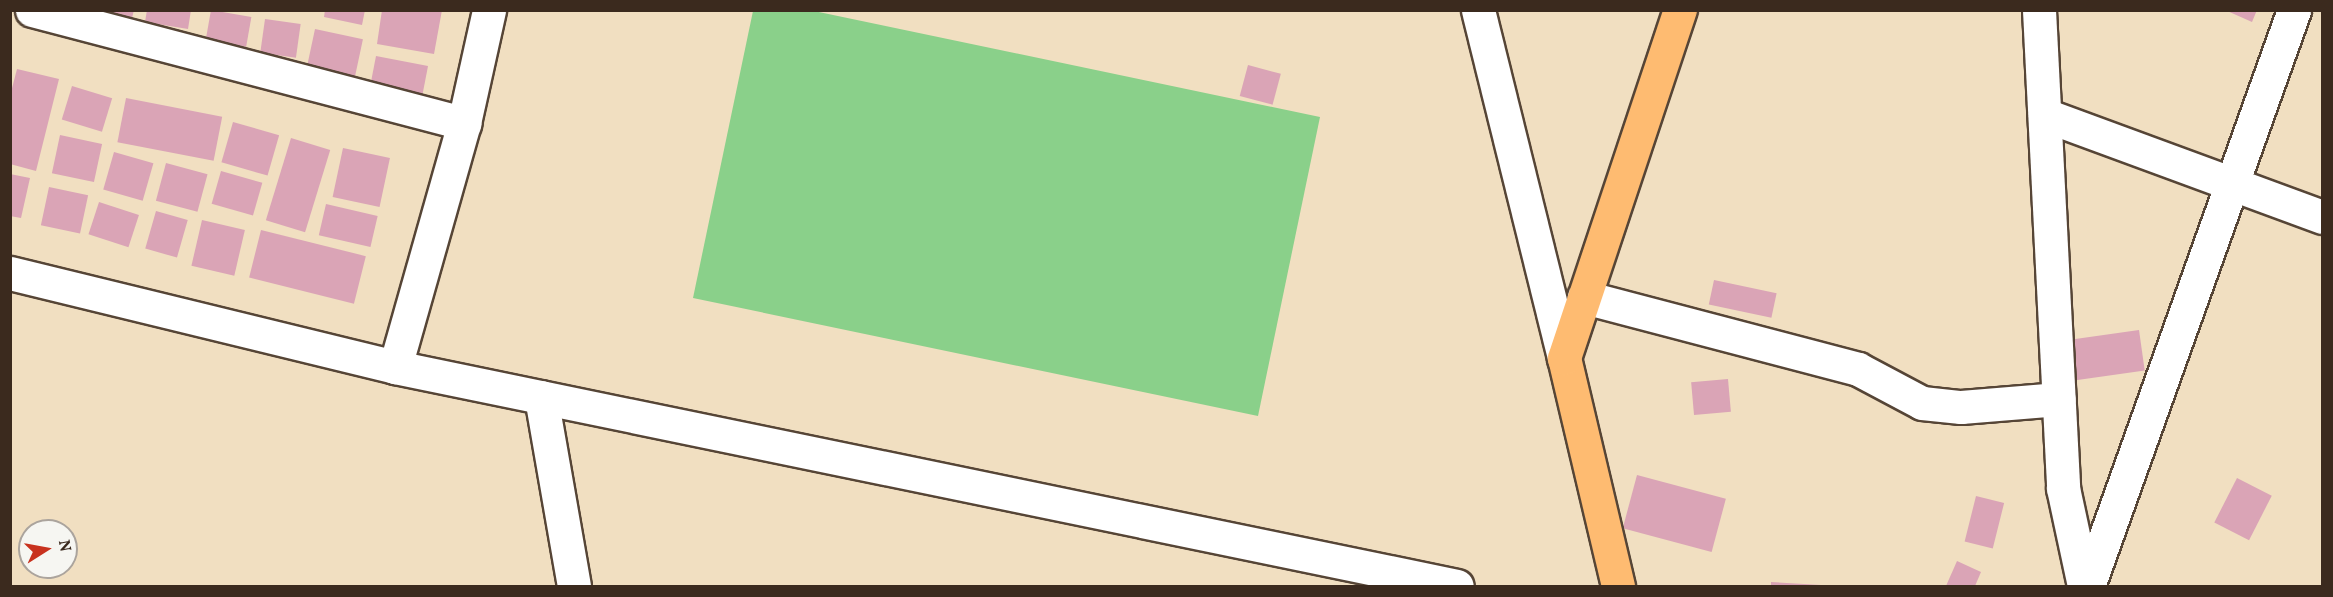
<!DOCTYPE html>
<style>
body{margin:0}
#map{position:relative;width:2333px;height:597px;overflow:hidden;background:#f1dfc1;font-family:Vollkorn,serif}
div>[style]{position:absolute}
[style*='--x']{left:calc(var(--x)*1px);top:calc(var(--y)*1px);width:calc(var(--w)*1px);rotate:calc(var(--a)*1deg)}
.green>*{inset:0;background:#8ad08a}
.building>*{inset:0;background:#daa4b6;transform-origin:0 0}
.roads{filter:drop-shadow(2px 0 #564536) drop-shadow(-2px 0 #564536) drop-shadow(0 2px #564536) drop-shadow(0 -2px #564536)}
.minor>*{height:33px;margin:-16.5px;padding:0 16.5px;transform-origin:16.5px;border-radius:16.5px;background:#fff}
.major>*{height:33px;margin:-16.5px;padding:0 16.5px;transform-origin:16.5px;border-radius:16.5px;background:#febb71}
span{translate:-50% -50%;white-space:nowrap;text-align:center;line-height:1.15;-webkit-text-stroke:4.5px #f6f6f2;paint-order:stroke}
.frame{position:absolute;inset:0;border:12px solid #3b2a1e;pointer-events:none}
.north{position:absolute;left:18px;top:519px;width:60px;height:60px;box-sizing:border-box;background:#f6f6f2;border:2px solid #aba49d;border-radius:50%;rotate:79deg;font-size:16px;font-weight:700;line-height:24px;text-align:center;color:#3b2a1e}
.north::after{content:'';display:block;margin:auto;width:21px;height:27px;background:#c8321e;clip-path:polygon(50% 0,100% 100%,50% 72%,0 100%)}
</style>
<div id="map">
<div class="green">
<div style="clip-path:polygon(753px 11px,814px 11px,1320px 117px,1258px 416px,693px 298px)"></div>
</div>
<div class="building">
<div style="clip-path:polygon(101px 10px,134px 10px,132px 18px)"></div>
<div style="clip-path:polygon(147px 10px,191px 10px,188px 29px,145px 22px)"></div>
<div style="left:211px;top:10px;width:41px;height:30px;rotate:10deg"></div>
<div style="clip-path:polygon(325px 10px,365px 10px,362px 25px,324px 17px)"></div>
<div style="clip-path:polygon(382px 10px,442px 10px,434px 54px,377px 44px)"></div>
<div style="clip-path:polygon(2225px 10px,2257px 10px,2252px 22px)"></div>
<div style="left:265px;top:19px;width:36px;height:34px;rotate:8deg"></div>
<div style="left:315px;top:29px;width:49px;height:42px;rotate:12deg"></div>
<div style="left:376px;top:56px;width:53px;height:32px;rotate:11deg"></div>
<div style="left:1248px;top:65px;width:34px;height:32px;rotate:15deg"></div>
<div style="clip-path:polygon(17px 69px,59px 79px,36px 171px,10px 164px,10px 96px)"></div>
<div style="left:72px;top:86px;width:42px;height:35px;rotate:17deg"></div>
<div style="left:126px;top:98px;width:98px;height:45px;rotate:11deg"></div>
<div style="left:233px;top:122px;width:48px;height:42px;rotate:16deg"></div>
<div style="left:60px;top:135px;width:43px;height:39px;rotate:12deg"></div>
<div style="left:291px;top:138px;width:41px;height:86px;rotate:17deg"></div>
<div style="left:343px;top:148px;width:48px;height:50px;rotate:12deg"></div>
<div style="left:114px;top:152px;width:41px;height:39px;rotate:16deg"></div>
<div style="left:166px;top:163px;width:43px;height:39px;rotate:15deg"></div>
<div style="left:221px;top:171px;width:43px;height:34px;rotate:16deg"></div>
<div style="clip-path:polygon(10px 174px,30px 178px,21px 218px,10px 216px)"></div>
<div style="left:49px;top:187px;width:40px;height:39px;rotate:12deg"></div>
<div style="left:99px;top:202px;width:42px;height:34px;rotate:18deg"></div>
<div style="left:326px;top:204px;width:53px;height:32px;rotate:13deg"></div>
<div style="left:156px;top:211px;width:33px;height:39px;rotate:16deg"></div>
<div style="left:202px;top:220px;width:44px;height:47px;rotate:13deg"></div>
<div style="left:261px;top:230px;width:108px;height:49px;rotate:14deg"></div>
<div style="left:1714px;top:280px;width:64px;height:25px;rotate:12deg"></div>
<div style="left:2139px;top:330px;width:41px;height:75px;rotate:82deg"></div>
<div style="left:1728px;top:379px;width:33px;height:37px;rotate:85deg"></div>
<div style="left:1637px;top:475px;width:92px;height:55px;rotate:15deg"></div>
<div style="left:2237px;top:478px;width:39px;height:50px;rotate:27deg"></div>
<div style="left:1976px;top:496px;width:29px;height:47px;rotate:14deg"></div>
<div style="clip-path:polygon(1957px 561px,1981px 572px,1975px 586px,1946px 586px)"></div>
<div style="clip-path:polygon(1771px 582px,1821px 585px,1821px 586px,1771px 586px)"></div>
</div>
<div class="roads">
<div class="minor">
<div style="--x:32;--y:10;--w:447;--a:14.7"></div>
<div style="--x:1478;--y:10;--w:358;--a:76.1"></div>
<div style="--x:2039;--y:10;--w:479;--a:87.1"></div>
<div style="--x:2063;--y:488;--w:100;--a:77.9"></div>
<div style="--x:2045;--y:115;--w:295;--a:20.2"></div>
<div style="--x:10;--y:273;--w:396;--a:13.7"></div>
<div style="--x:395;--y:367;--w:1084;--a:11.65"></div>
<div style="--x:1584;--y:297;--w:283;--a:14.7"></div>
<div style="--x:1858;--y:369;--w:72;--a:28"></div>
<div style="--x:1922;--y:403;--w:39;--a:6"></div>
<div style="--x:1961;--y:407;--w:98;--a:-4.7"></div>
<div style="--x:395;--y:367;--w:254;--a:-74.2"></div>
<div style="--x:464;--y:123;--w:116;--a:-77.5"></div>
<div style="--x:541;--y:397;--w:192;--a:80.1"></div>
<div style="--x:2088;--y:586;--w:612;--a:-70.32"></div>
</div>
<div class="major">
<div style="--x:1618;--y:586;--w:234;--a:-103.3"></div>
<div style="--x:1564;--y:358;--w:367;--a:-71.6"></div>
</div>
</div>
<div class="frame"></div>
<div class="north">N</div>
</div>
